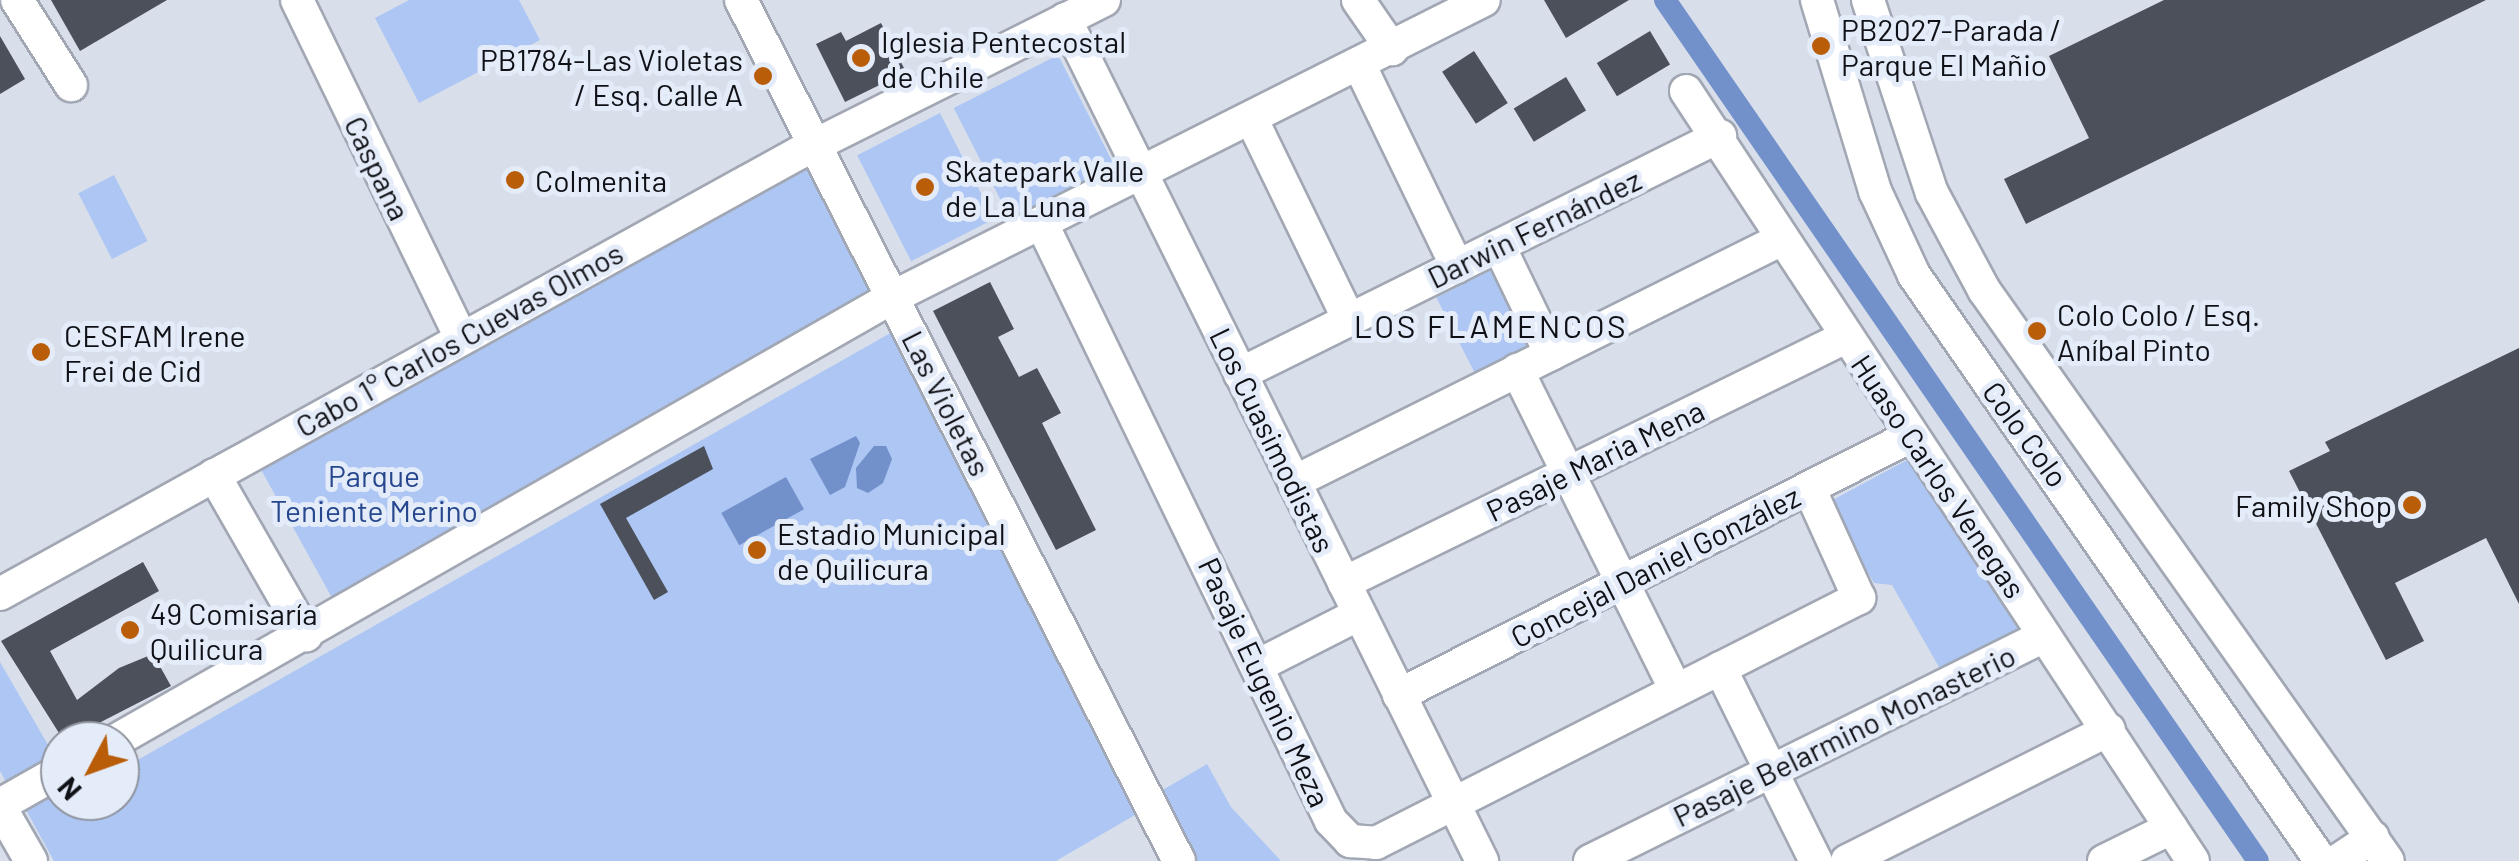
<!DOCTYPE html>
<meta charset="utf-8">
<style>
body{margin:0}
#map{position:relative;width:2519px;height:861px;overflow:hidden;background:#d8dfeb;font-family:Barlow,sans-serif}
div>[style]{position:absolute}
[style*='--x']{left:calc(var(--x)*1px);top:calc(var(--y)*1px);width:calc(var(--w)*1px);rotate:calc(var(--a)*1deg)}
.green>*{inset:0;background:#adc6f4;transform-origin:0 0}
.water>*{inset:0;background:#7290ca;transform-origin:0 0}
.canal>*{height:22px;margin:-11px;padding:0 11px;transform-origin:11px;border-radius:11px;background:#7290ca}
.building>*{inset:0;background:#4b505b;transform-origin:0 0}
.roads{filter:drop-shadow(2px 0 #a1a7b3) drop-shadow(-2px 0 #a1a7b3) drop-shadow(0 2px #a1a7b3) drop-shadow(0 -2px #a1a7b3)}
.minor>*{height:32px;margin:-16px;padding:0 16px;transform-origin:16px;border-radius:16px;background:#fff}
.dots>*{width:28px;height:28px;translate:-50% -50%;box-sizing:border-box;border:5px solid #e5ecf9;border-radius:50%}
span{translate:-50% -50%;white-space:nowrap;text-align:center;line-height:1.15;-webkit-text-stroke:10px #e5ecf9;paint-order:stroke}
.poi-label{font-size:30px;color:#0f1116}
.left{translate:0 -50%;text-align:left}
.right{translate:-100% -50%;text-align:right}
.street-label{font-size:30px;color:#0f1116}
.park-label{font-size:30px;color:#26478e}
.neighbourhood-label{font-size:32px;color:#0f1116;letter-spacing:2.5px}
.north{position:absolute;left:40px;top:721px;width:100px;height:100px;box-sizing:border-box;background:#e5ecf9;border:2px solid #8f949e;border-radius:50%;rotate:229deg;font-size:28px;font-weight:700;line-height:40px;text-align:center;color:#0f1116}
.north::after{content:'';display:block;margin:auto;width:35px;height:45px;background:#b95d08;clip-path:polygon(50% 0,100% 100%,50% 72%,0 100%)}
</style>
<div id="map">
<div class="green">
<div style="clip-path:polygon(409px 0,519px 0,540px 40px,419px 103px,375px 18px)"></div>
<div style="left:1058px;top:55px;width:131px;height:117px;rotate:63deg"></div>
<div style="left:940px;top:113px;width:119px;height:93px;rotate:63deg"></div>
<div style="left:805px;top:166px;width:152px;height:623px;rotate:61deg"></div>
<div style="left:114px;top:175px;width:74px;height:40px;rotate:63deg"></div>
<div style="left:1496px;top:267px;width:94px;height:67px;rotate:63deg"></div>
<div style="clip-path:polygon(894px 331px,1140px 812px,1056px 861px,54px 861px,26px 810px,60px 791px,60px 801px,120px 801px,120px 770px)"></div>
<div style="clip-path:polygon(1909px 459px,2019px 631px,1943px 674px,1892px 585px,1874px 583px,1827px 503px)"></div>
<div style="clip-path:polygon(0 662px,55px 757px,7px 784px,0 771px)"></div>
<div style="clip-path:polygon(1207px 764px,1231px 807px,1281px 861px,1196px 861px,1161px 791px)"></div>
</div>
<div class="water">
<div style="clip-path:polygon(856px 436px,860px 443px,845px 487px,830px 495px,810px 459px)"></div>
<div style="clip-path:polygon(874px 446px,886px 446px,892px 459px,883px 483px,868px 493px,857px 488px,856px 468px)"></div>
<div style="left:786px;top:477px;width:37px;height:74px;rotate:61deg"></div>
</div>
<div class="canal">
<div style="--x:1665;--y:0;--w:1045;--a:55.44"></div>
</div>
<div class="building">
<div style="clip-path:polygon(51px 0,167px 0,80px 51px)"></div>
<div style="clip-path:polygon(1544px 0,1629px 0,1566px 38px)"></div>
<div style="clip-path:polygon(2164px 0,2486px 0,2026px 224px,2004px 179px,2089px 138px,2049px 56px)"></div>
<div style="clip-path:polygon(881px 23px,906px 72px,845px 102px,816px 44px,841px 32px,846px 41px)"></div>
<div style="left:1650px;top:31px;width:39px;height:62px;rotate:59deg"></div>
<div style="clip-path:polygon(0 36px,25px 79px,0 94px)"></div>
<div style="left:1474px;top:51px;width:62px;height:38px;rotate:57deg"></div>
<div style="left:1566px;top:77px;width:39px;height:61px;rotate:59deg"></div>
<div style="clip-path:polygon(990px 282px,1014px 329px,998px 337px,1019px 377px,1037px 368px,1061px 413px,1042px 423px,1096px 530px,1056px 550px,933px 311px)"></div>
<div style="clip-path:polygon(2519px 348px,2519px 604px,2486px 538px,2395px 583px,2424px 641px,2386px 660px,2289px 471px,2330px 451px,2325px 442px)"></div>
<div style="clip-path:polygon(704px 446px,713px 469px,626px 518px,668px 592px,654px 600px,600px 504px)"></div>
<div style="clip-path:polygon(143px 562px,159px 591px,50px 651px,77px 700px,119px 668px,153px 654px,171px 686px,64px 741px,1px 641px)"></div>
</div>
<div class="roads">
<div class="minor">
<div style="--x:17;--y:0;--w:101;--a:57.6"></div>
<div style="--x:297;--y:0;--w:373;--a:64.1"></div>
<div style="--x:741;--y:0;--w:966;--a:63.04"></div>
<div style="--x:1358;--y:0;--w:60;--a:55.2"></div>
<div style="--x:1817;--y:0;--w:200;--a:73.1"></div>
<div style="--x:1875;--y:191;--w:93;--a:65.1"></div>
<div style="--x:1914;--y:275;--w:713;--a:55.22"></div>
<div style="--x:1868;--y:0;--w:203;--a:71.7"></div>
<div style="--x:1932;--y:193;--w:110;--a:61.8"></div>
<div style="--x:1984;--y:290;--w:699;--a:54.72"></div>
<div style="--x:1065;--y:19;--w:940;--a:63.65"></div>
<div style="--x:1360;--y:66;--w:223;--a:64.2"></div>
<div style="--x:1686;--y:91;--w:922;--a:56.64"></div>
<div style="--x:1252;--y:120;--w:222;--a:64.1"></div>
<div style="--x:1042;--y:224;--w:663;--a:64.17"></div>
<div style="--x:1331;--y:821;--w:28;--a:46"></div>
<div style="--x:1350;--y:841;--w:26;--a:4"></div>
<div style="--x:1376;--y:843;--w:542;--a:-26.9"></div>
<div style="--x:1859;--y:598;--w:121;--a:-114.4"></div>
<div style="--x:1499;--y:246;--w:120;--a:64.3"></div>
<div style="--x:1517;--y:370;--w:357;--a:63.6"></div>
<div style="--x:1240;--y:374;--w:536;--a:-26.37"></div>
<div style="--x:214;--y:475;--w:185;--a:60.1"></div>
<div style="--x:1294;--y:482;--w:545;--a:-26.47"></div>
<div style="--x:1344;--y:583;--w:559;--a:-26.11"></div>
<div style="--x:0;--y:594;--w:913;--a:-28.9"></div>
<div style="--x:799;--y:153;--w:341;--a:-26.6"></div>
<div style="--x:1259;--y:665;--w:112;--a:-27"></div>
<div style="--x:1720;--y:668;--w:216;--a:63.6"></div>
<div style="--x:1399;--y:695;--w:574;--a:-26.83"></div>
<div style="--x:115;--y:741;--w:896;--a:-29.71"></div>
<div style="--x:893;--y:297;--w:661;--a:-26.68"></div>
<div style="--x:0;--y:805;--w:69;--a:-29.5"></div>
<div style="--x:0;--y:807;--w:62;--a:60.1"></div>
<div style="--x:1590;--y:861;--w:507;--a:-26.36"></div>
<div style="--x:1847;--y:861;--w:293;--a:-26.6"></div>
<div style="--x:2104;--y:861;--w:75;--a:-26.2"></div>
<div style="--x:2337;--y:861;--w:43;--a:-33.7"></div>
</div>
</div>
<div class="dots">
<div style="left:1821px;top:46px;background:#b95d08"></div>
<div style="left:861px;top:58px;background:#b95d08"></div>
<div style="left:763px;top:76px;background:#b95d08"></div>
<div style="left:515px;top:180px;background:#b95d08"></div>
<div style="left:925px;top:187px;background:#b95d08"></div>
<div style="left:2037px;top:331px;background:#b95d08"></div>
<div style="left:41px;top:352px;background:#b95d08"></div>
<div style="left:2412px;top:505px;background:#b95d08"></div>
<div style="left:757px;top:550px;background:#b95d08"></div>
<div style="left:130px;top:630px;background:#b95d08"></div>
</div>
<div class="poi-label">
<span class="left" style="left:1841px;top:46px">PB2027-Parada /<br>Parque El Mañio</span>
<span class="left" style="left:881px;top:58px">Iglesia Pentecostal<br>de Chile</span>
<span class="right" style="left:743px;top:76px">PB1784-Las Violetas<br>/ Esq. Calle A</span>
<span class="left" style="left:945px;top:187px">Skatepark Valle<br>de La Luna</span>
<span class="left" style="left:535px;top:180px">Colmenita</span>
<span class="left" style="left:2057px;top:331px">Colo Colo / Esq.<br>Aníbal Pinto</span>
<span class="left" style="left:64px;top:352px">CESFAM Irene<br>Frei de Cid</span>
<span class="right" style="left:2392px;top:505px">Family Shop</span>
<span class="left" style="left:777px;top:550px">Estadio Municipal<br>de Quilicura</span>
<span class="left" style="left:150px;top:630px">49 Comisaría<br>Quilicura</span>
</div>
<div class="street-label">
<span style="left:378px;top:168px;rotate:64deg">Caspana</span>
<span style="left:1534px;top:228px;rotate:-26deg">Darwin Fernández</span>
<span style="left:459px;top:339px;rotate:-29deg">Cabo 1° Carlos Cuevas Olmos</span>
<span style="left:947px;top:403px;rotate:63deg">Las Violetas</span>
<span style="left:2026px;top:434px;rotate:54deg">Colo Colo</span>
<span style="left:1273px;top:440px;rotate:64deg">Los Cuasimodistas</span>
<span style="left:1595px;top:460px;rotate:-26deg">Pasaje Maria Mena</span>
<span style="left:1939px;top:476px;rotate:56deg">Huaso Carlos Venegas</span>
<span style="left:1655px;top:566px;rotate:-27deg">Concejal Daniel González</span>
<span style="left:1265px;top:682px;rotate:65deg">Pasaje Eugenio Meza</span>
<span style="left:1844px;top:735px;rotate:-26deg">Pasaje Belarmino Monasterio</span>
</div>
<div class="park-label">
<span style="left:374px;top:492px">Parque<br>Teniente Merino</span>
</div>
<div class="neighbourhood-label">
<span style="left:1491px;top:325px">LOS FLAMENCOS</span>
</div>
<div class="north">N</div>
</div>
